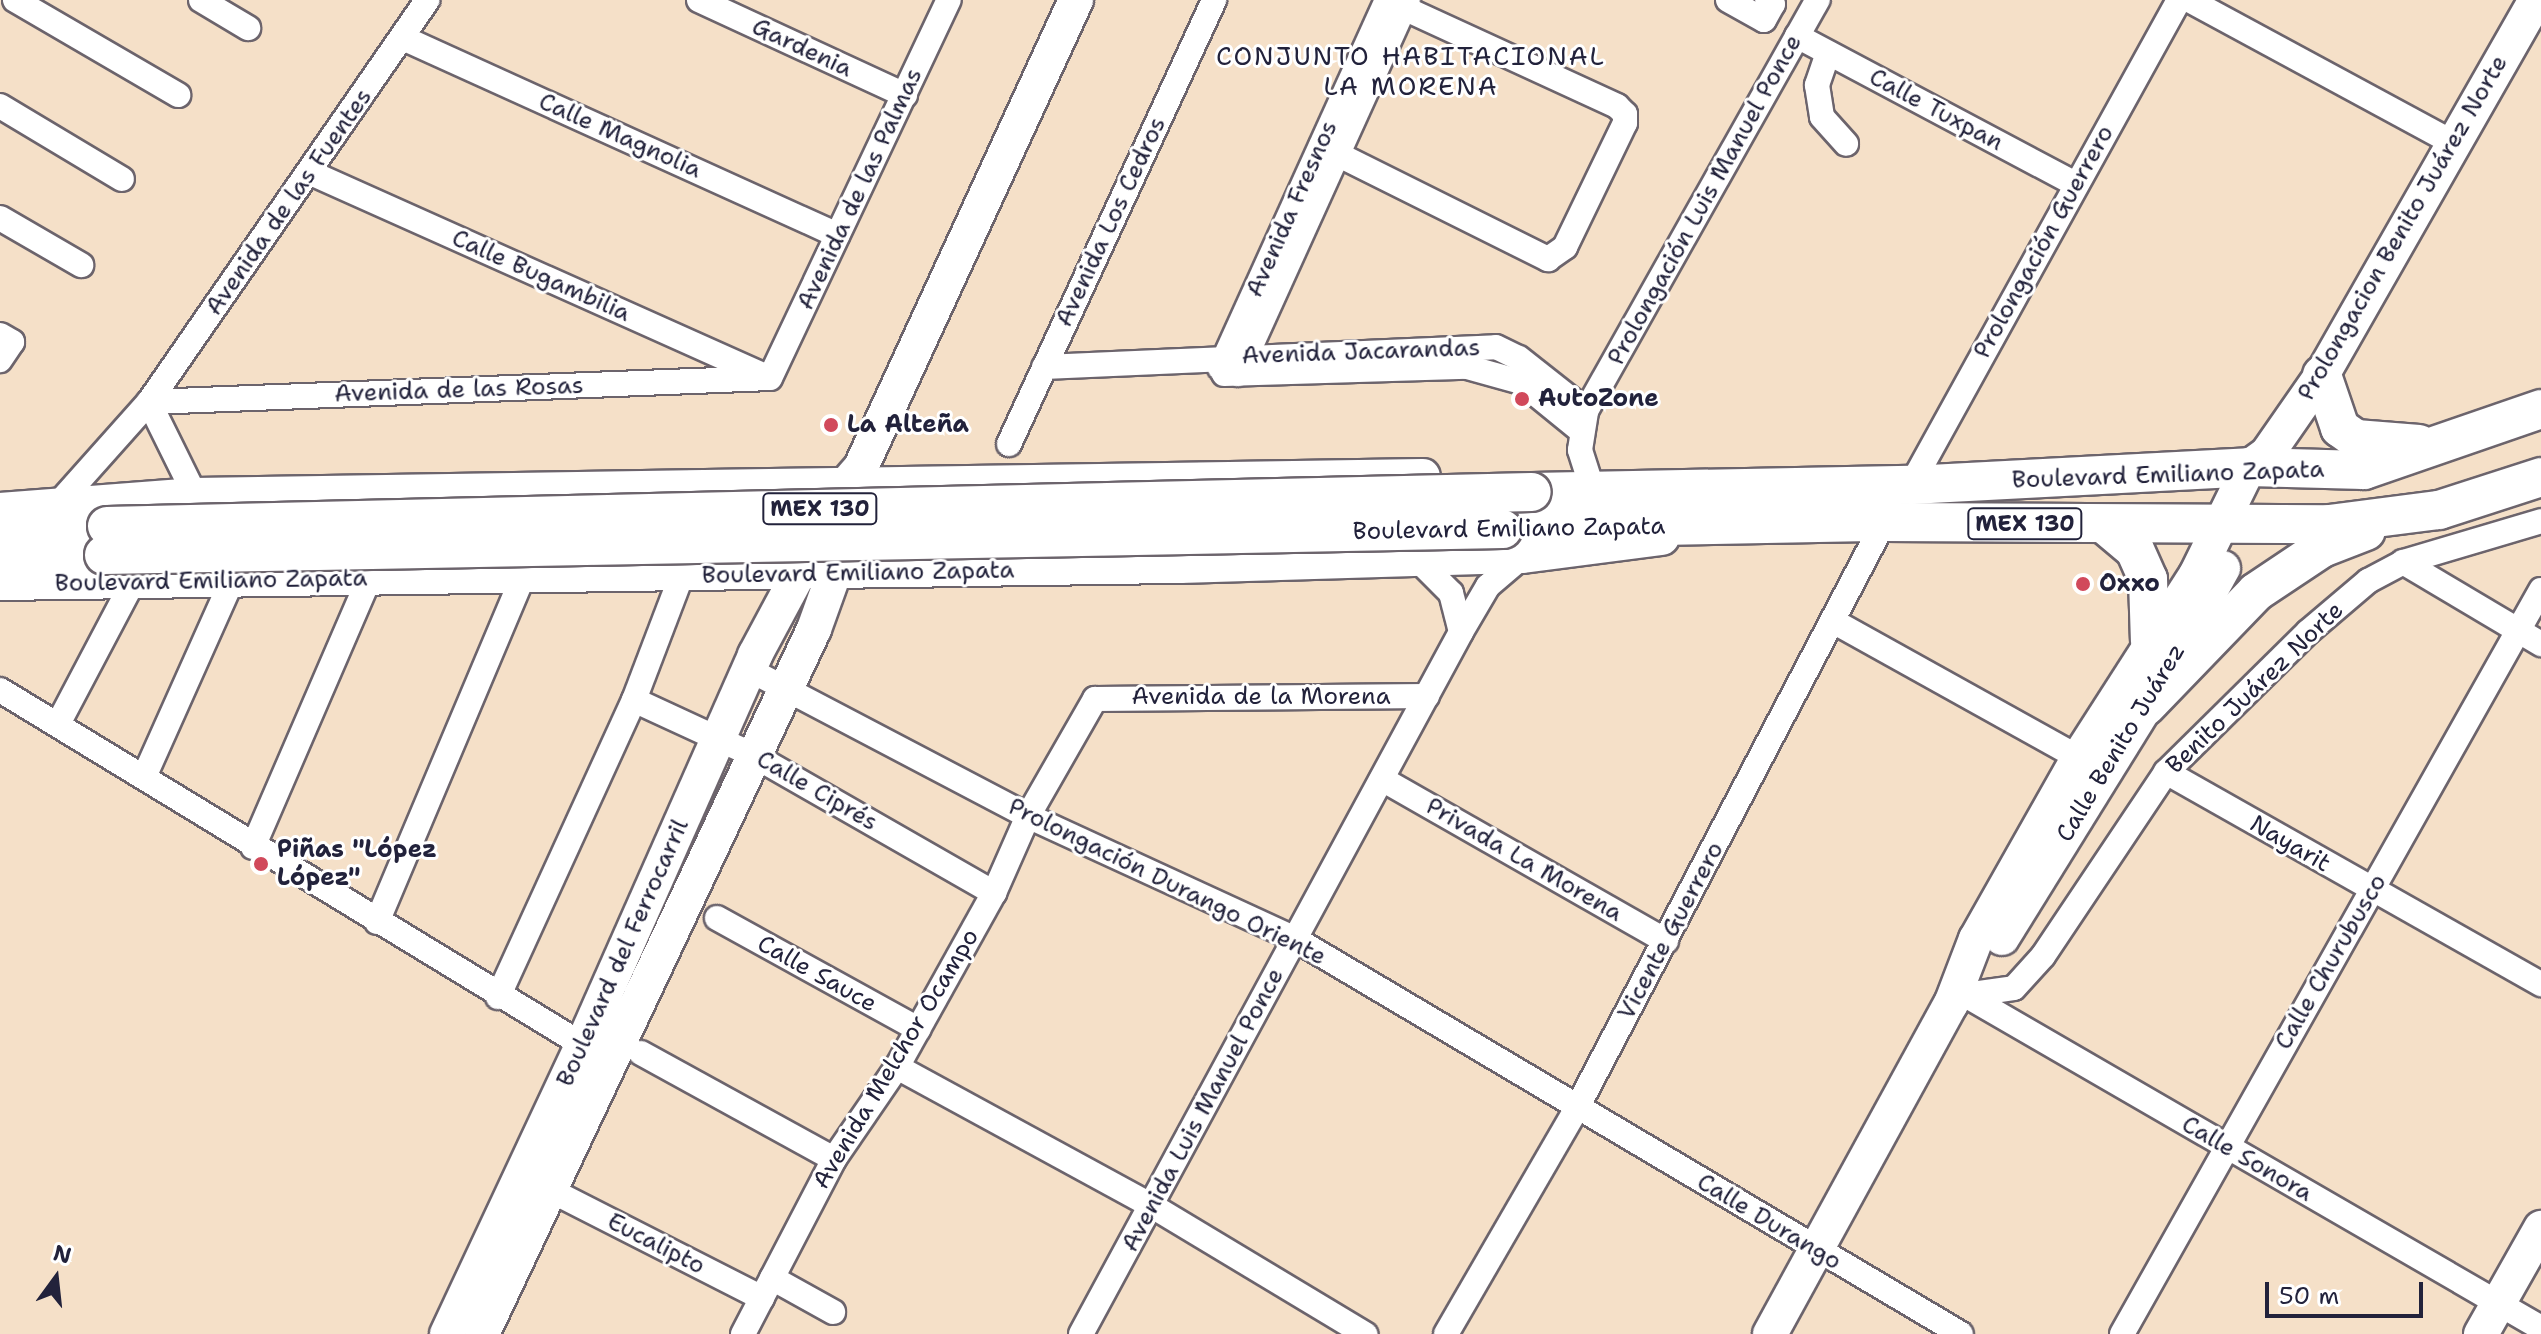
<!DOCTYPE html>
<meta charset="utf-8">
<style>
body{margin:0}
#map{position:relative;width:2541px;height:1334px;overflow:hidden;background:#f5e0c8;font-family:"Shantell Sans",sans-serif}
div>[style]{position:absolute}
[style*='--x']{left:calc(var(--x)*1px);top:calc(var(--y)*1px);width:calc(var(--w)*1px);rotate:calc(var(--a)*1deg)}
.roads{filter:drop-shadow(2px 0 #6c646c) drop-shadow(-2px 0 #6c646c) drop-shadow(0 2px #6c646c) drop-shadow(0 -2px #6c646c)}
.street>*{height:24px;margin:-12px;padding:0 12px;transform-origin:12px;border-radius:12px;background:#fff}
.secondary>*{height:34px;margin:-17px;padding:0 17px;transform-origin:17px;border-radius:17px;background:#fff}
.primary>*{height:38px;margin:-19px;padding:0 19px;transform-origin:19px;border-radius:19px;background:#fff}
.bridges{filter:drop-shadow(2px 0 #6c646c) drop-shadow(-2px 0 #6c646c) drop-shadow(0 2px #6c646c) drop-shadow(0 -2px #6c646c)}
.primary-bridge>*{height:38px;margin:-19px;padding:0 19px;transform-origin:19px;border-radius:19px;background:#fff}
.dots>*{width:22px;height:22px;translate:-50% -50%;box-sizing:border-box;border:4px solid #fff;border-radius:50%}
span{translate:-50% -50%;white-space:nowrap;text-align:center;line-height:1.15;-webkit-text-stroke:6px #fff;paint-order:stroke}
.shield-label span{padding:2px 6px;background:#fff;border:2px solid;border-radius:6px;-webkit-text-stroke-width:0}
.shield-label{font-size:22px;color:#22223b;font-weight:700}
.street-label{font-size:24px;color:#22223b}
.poi-label{font-size:24px;color:#22223b;font-weight:700}
.left{translate:0 -50%;text-align:left}
.neighbourhood-label{font-size:26px;color:#22223b;letter-spacing:2px}
.north{position:absolute;left:16px;top:1238px;width:80px;height:80px;-webkit-text-stroke:6px #fff;paint-order:stroke;rotate:15deg;font-size:22px;font-weight:700;line-height:32px;text-align:center;color:#22223b}
.north::after{content:'';display:block;margin:auto;width:28px;height:36px;background:#22223b;clip-path:polygon(50% 0,100% 100%,50% 72%,0 100%)}
.scale{position:absolute;left:2265px;top:1282px;width:158px;height:36px;box-sizing:border-box;border:4px solid #22223b;border-top:0;padding-left:10px;font-size:24px;line-height:28px;white-space:nowrap;color:#22223b;-webkit-text-stroke:6px #fff;paint-order:stroke}
</style>
<div id="map">
<div class="roads">
<div class="street">
<div style="--x:15;--y:0;--w:189;--a:30.2"></div>
<div style="--x:201;--y:0;--w:55;--a:30.8"></div>
<div style="--x:699;--y:0;--w:227;--a:24.8"></div>
<div style="--x:1728;--y:0;--w:41;--a:29.1"></div>
<div style="--x:1764;--y:20;--w:18;--a:-61"></div>
<div style="--x:1773;--y:4;--w:7;--a:-146"></div>
<div style="--x:2189;--y:0;--w:301;--a:28.4"></div>
<div style="--x:1797;--y:36;--w:314;--a:28"></div>
<div style="--x:403;--y:38;--w:477;--a:24.4"></div>
<div style="--x:1828;--y:53;--w:34;--a:109"></div>
<div style="--x:1817;--y:85;--w:32;--a:81"></div>
<div style="--x:1822;--y:117;--w:36;--a:48"></div>
<div style="--x:0;--y:106;--w:142;--a:30.9"></div>
<div style="--x:1321;--y:146;--w:254;--a:26.5"></div>
<div style="--x:1548;--y:259;--w:21;--a:-35"></div>
<div style="--x:1565;--y:247;--w:138;--a:-64.2"></div>
<div style="--x:1625;--y:123;--w:9;--a:-90"></div>
<div style="--x:1625;--y:114;--w:11;--a:-135"></div>
<div style="--x:1617;--y:106;--w:253;--a:-155.3"></div>
<div style="--x:311;--y:173;--w:496;--a:24.1"></div>
<div style="--x:0;--y:218;--w:94;--a:30.1"></div>
<div style="--x:0;--y:335;--w:14;--a:30"></div>
<div style="--x:12;--y:342;--w:22;--a:124"></div>
<div style="--x:1044;--y:367;--w:452;--a:-2.5"></div>
<div style="--x:1496;--y:347;--w:25;--a:26"></div>
<div style="--x:1519;--y:358;--w:85;--a:38.3"></div>
<div style="--x:1220;--y:368;--w:404;--a:-65.6"></div>
<div style="--x:1224;--y:374;--w:243;--a:-1.7"></div>
<div style="--x:1467;--y:367;--w:56;--a:15.5"></div>
<div style="--x:1521;--y:382;--w:76;--a:39.1"></div>
<div style="--x:1238;--y:374;--w:411;--a:-65.6"></div>
<div style="--x:770;--y:378;--w:418;--a:-64.7"></div>
<div style="--x:149;--y:402;--w:621;--a:-2.21"></div>
<div style="--x:149;--y:402;--w:104;--a:63.7"></div>
<div style="--x:1009;--y:444;--w:489;--a:-65.2"></div>
<div style="--x:1911;--y:485;--w:554;--a:-61.08"></div>
<div style="--x:1593;--y:491;--w:43;--a:-107.6"></div>
<div style="--x:1580;--y:450;--w:39;--a:-81"></div>
<div style="--x:1586;--y:411;--w:472;--a:-60.6"></div>
<div style="--x:58;--y:504;--w:137;--a:-48.3"></div>
<div style="--x:149;--y:402;--w:489;--a:-55.3"></div>
<div style="--x:1417;--y:559;--w:48;--a:45"></div>
<div style="--x:1451;--y:593;--w:40;--a:75.6"></div>
<div style="--x:2403;--y:562;--w:161;--a:30.7"></div>
<div style="--x:1833;--y:621;--w:294;--a:29.1"></div>
<div style="--x:748;--y:669;--w:316;--a:27.7"></div>
<div style="--x:1028;--y:816;--w:294;--a:24.7"></div>
<div style="--x:1295;--y:939;--w:774;--a:30.67"></div>
<div style="--x:0;--y:690;--w:698;--a:31.34"></div>
<div style="--x:634;--y:700;--w:131;--a:24.8"></div>
<div style="--x:753;--y:755;--w:278;--a:29.8"></div>
<div style="--x:58;--y:724;--w:161;--a:-62.2"></div>
<div style="--x:2166;--y:772;--w:431;--a:29.5"></div>
<div style="--x:144;--y:777;--w:216;--a:-65.9"></div>
<div style="--x:1382;--y:779;--w:327;--a:29.7"></div>
<div style="--x:253;--y:847;--w:292;--a:-66.6"></div>
<div style="--x:717;--y:918;--w:230;--a:28.9"></div>
<div style="--x:377;--y:922;--w:375;--a:-67.1"></div>
<div style="--x:1962;--y:993;--w:669;--a:30.05"></div>
<div style="--x:1965;--y:995;--w:49;--a:-8.1"></div>
<div style="--x:2014;--y:988;--w:43;--a:-47.8"></div>
<div style="--x:2043;--y:956;--w:221;--a:-56.2"></div>
<div style="--x:2166;--y:772;--w:199;--a:-44.6"></div>
<div style="--x:2308;--y:632;--w:79;--a:-40.4"></div>
<div style="--x:2368;--y:581;--w:40;--a:-28"></div>
<div style="--x:2403;--y:562;--w:144;--a:-16.5"></div>
<div style="--x:498;--y:997;--w:327;--a:-65.4"></div>
<div style="--x:634;--y:700;--w:132;--a:-69.1"></div>
<div style="--x:641;--y:1053;--w:220;--a:28.8"></div>
<div style="--x:897;--y:1067;--w:290;--a:28.6"></div>
<div style="--x:1152;--y:1206;--w:249;--a:31"></div>
<div style="--x:550;--y:1190;--w:238;--a:27"></div>
<div style="--x:772;--y:1278;--w:70;--a:29.1"></div>
<div style="--x:743;--y:1334;--w:197;--a:-62.5"></div>
<div style="--x:834;--y:1159;--w:112;--a:-55.6"></div>
<div style="--x:897;--y:1067;--w:199;--a:-60.9"></div>
<div style="--x:994;--y:893;--w:84;--a:-66.2"></div>
<div style="--x:1028;--y:816;--w:135;--a:-60.2"></div>
<div style="--x:1095;--y:699;--w:332;--a:-0.5"></div>
<div style="--x:1081;--y:1334;--w:798;--a:-61.57"></div>
<div style="--x:1461;--y:632;--w:53;--a:-59.6"></div>
<div style="--x:1488;--y:586;--w:46;--a:-40.6"></div>
<div style="--x:1446;--y:1334;--w:263;--a:-59.9"></div>
<div style="--x:1578;--y:1106;--w:659;--a:-62.35"></div>
<div style="--x:2122;--y:1334;--w:854;--a:-60.61"></div>
</div>
<div class="secondary">
<div style="--x:836;--y:496;--w:38;--a:-49"></div>
<div style="--x:861;--y:467;--w:514;--a:-65.28"></div>
<div style="--x:0;--y:510;--w:196;--a:-4.4"></div>
<div style="--x:195;--y:495;--w:1228;--a:-0.89"></div>
<div style="--x:0;--y:583;--w:1180;--a:-0.83"></div>
<div style="--x:1180;--y:566;--w:343;--a:-1.7"></div>
<div style="--x:1523;--y:556;--w:140;--a:-7.4"></div>
<div style="--x:2002;--y:938;--w:273;--a:-58.2"></div>
<div style="--x:2146;--y:706;--w:158;--a:-60.8"></div>
<div style="--x:447;--y:1334;--w:318;--a:-64.9"></div>
<div style="--x:582;--y:1046;--w:428;--a:-66.1"></div>
<div style="--x:755;--y:655;--w:110;--a:-61.8"></div>
<div style="--x:482;--y:1334;--w:779;--a:-64.78"></div>
<div style="--x:814;--y:629;--w:80;--a:-70.2"></div>
<div style="--x:1770;--y:1334;--w:376;--a:-61.3"></div>
<div style="--x:1951;--y:1004;--w:70;--a:-69"></div>
<div style="--x:1976;--y:939;--w:209;--a:-60.5"></div>
<div style="--x:2079;--y:757;--w:216;--a:-57.3"></div>
<div style="--x:2196;--y:575;--w:120;--a:-63.9"></div>
<div style="--x:2249;--y:467;--w:22;--a:-36"></div>
<div style="--x:2267;--y:454;--w:96;--a:-55.2"></div>
<div style="--x:2322;--y:375;--w:432;--a:-60.3"></div>
<div style="--x:2481;--y:1334;--w:122;--a:-60.5"></div>
</div>
<div class="primary">
<div style="--x:2322;--y:375;--w:56;--a:71.2"></div>
<div style="--x:2340;--y:428;--w:19;--a:35"></div>
<div style="--x:2356;--y:439;--w:63;--a:4.5"></div>
<div style="--x:1532;--y:492;--w:379;--a:-1.1"></div>
<div style="--x:1911;--y:485;--w:338;--a:-3"></div>
<div style="--x:2249;--y:467;--w:115;--a:1.5"></div>
<div style="--x:2364;--y:470;--w:187;--a:-19"></div>
<div style="--x:2104;--y:524;--w:40;--a:40"></div>
<div style="--x:2135;--y:550;--w:32;--a:66"></div>
<div style="--x:2148;--y:579;--w:62;--a:88.2"></div>
<div style="--x:0;--y:527;--w:107;--a:-0.5"></div>
<div style="--x:1503;--y:529;--w:381;--a:-1.1"></div>
<div style="--x:1884;--y:522;--w:445;--a:0.3"></div>
<div style="--x:2329;--y:524;--w:111;--a:-7.3"></div>
<div style="--x:2439;--y:510;--w:107;--a:-17.9"></div>
<div style="--x:0;--y:560;--w:104;--a:-2.8"></div>
<div style="--x:2146;--y:706;--w:158;--a:-46"></div>
<div style="--x:2256;--y:592;--w:79;--a:-33.7"></div>
<div style="--x:2322;--y:548;--w:47;--a:-21.1"></div>
</div>
</div>
<div class="bridges">
<div class="primary-bridge">
<div style="--x:107;--y:526;--w:1425;--a:-1.37"></div>
<div style="--x:104;--y:555;--w:1399;--a:-1.06"></div>
</div>
</div>
<div class="dots">
<div style="left:1522px;top:399px;background:#d1495b"></div>
<div style="left:831px;top:425px;background:#d1495b"></div>
<div style="left:2083px;top:584px;background:#d1495b"></div>
<div style="left:261px;top:864px;background:#d1495b"></div>
</div>
<div class="shield-label">
<span style="left:820px;top:509px">MEX 130</span>
<span style="left:2025px;top:524px">MEX 130</span>
</div>
<div class="street-label">
<span style="left:802px;top:48px;rotate:25deg">Gardenia</span>
<span style="left:1936px;top:110px;rotate:28deg">Calle Tuxpan</span>
<span style="left:620px;top:136px;rotate:24deg">Calle Magnolia</span>
<span style="left:860px;top:189px;rotate:-65deg">Avenida de las Palmas</span>
<span style="left:1705px;top:200px;rotate:-61deg">Prolongación Luis Manuel Ponce</span>
<span style="left:289px;top:202px;rotate:-55deg">Avenida de las Fuentes</span>
<span style="left:1292px;top:209px;rotate:-66deg">Avenida Fresnos</span>
<span style="left:1111px;top:222px;rotate:-65deg">Avenida Los Cedros</span>
<span style="left:2403px;top:228px;rotate:-60deg">Prolongacion Benito Juárez Norte</span>
<span style="left:2044px;top:242px;rotate:-61deg">Prolongación Guerrero</span>
<span style="left:541px;top:276px;rotate:24deg">Calle Bugambilia</span>
<span style="left:1361px;top:352px;rotate:-2deg">Avenida Jacarandas</span>
<span style="left:459px;top:390px;rotate:-2deg">Avenida de las Rosas</span>
<span style="left:2168px;top:475px;rotate:-2deg">Boulevard Emiliano Zapata</span>
<span style="left:1509px;top:529px;rotate:-1deg">Boulevard Emiliano Zapata</span>
<span style="left:858px;top:573px;rotate:-1deg">Boulevard Emiliano Zapata</span>
<span style="left:211px;top:581px;rotate:-1deg">Boulevard Emiliano Zapata</span>
<span style="left:2255px;top:688px;rotate:-44deg">Benito Juárez Norte</span>
<span style="left:1261px;top:697px">Avenida de la Morena</span>
<span style="left:2121px;top:743px;rotate:-59deg">Calle Benito Juárez</span>
<span style="left:817px;top:791px;rotate:30deg">Calle Ciprés</span>
<span style="left:2290px;top:844px;rotate:30deg">Nayarit</span>
<span style="left:1524px;top:860px;rotate:30deg">Privada La Morena</span>
<span style="left:1167px;top:882px;rotate:26deg">Prolongación Durango Oriente</span>
<span style="left:1671px;top:931px;rotate:-62deg">Vicente Guerrero</span>
<span style="left:623px;top:953px;rotate:-66deg">Boulevard del Ferrocarril</span>
<span style="left:2331px;top:962px;rotate:-60deg">Calle Churubusco</span>
<span style="left:817px;top:974px;rotate:29deg">Calle Sauce</span>
<span style="left:896px;top:1059px;rotate:-59deg">Avenida Melchor Ocampo</span>
<span style="left:1203px;top:1110px;rotate:-62deg">Avenida Luis Manuel Ponce</span>
<span style="left:2247px;top:1159px;rotate:30deg">Calle Sonora</span>
<span style="left:1769px;top:1222px;rotate:31deg">Calle Durango</span>
<span style="left:656px;top:1244px;rotate:27deg">Eucalipto</span>
</div>
<div class="poi-label">
<span class="left" style="left:1538px;top:399px">AutoZone</span>
<span class="left" style="left:847px;top:425px">La Alteña</span>
<span class="left" style="left:2099px;top:584px">Oxxo</span>
<span class="left" style="left:277px;top:864px">Piñas "López<br>López"</span>
</div>
<div class="neighbourhood-label">
<span style="left:1411px;top:71px">CONJUNTO HABITACIONAL<br>LA MORENA</span>
</div>
<div class="north">N</div>
<div class="scale">50 m</div>
</div>
